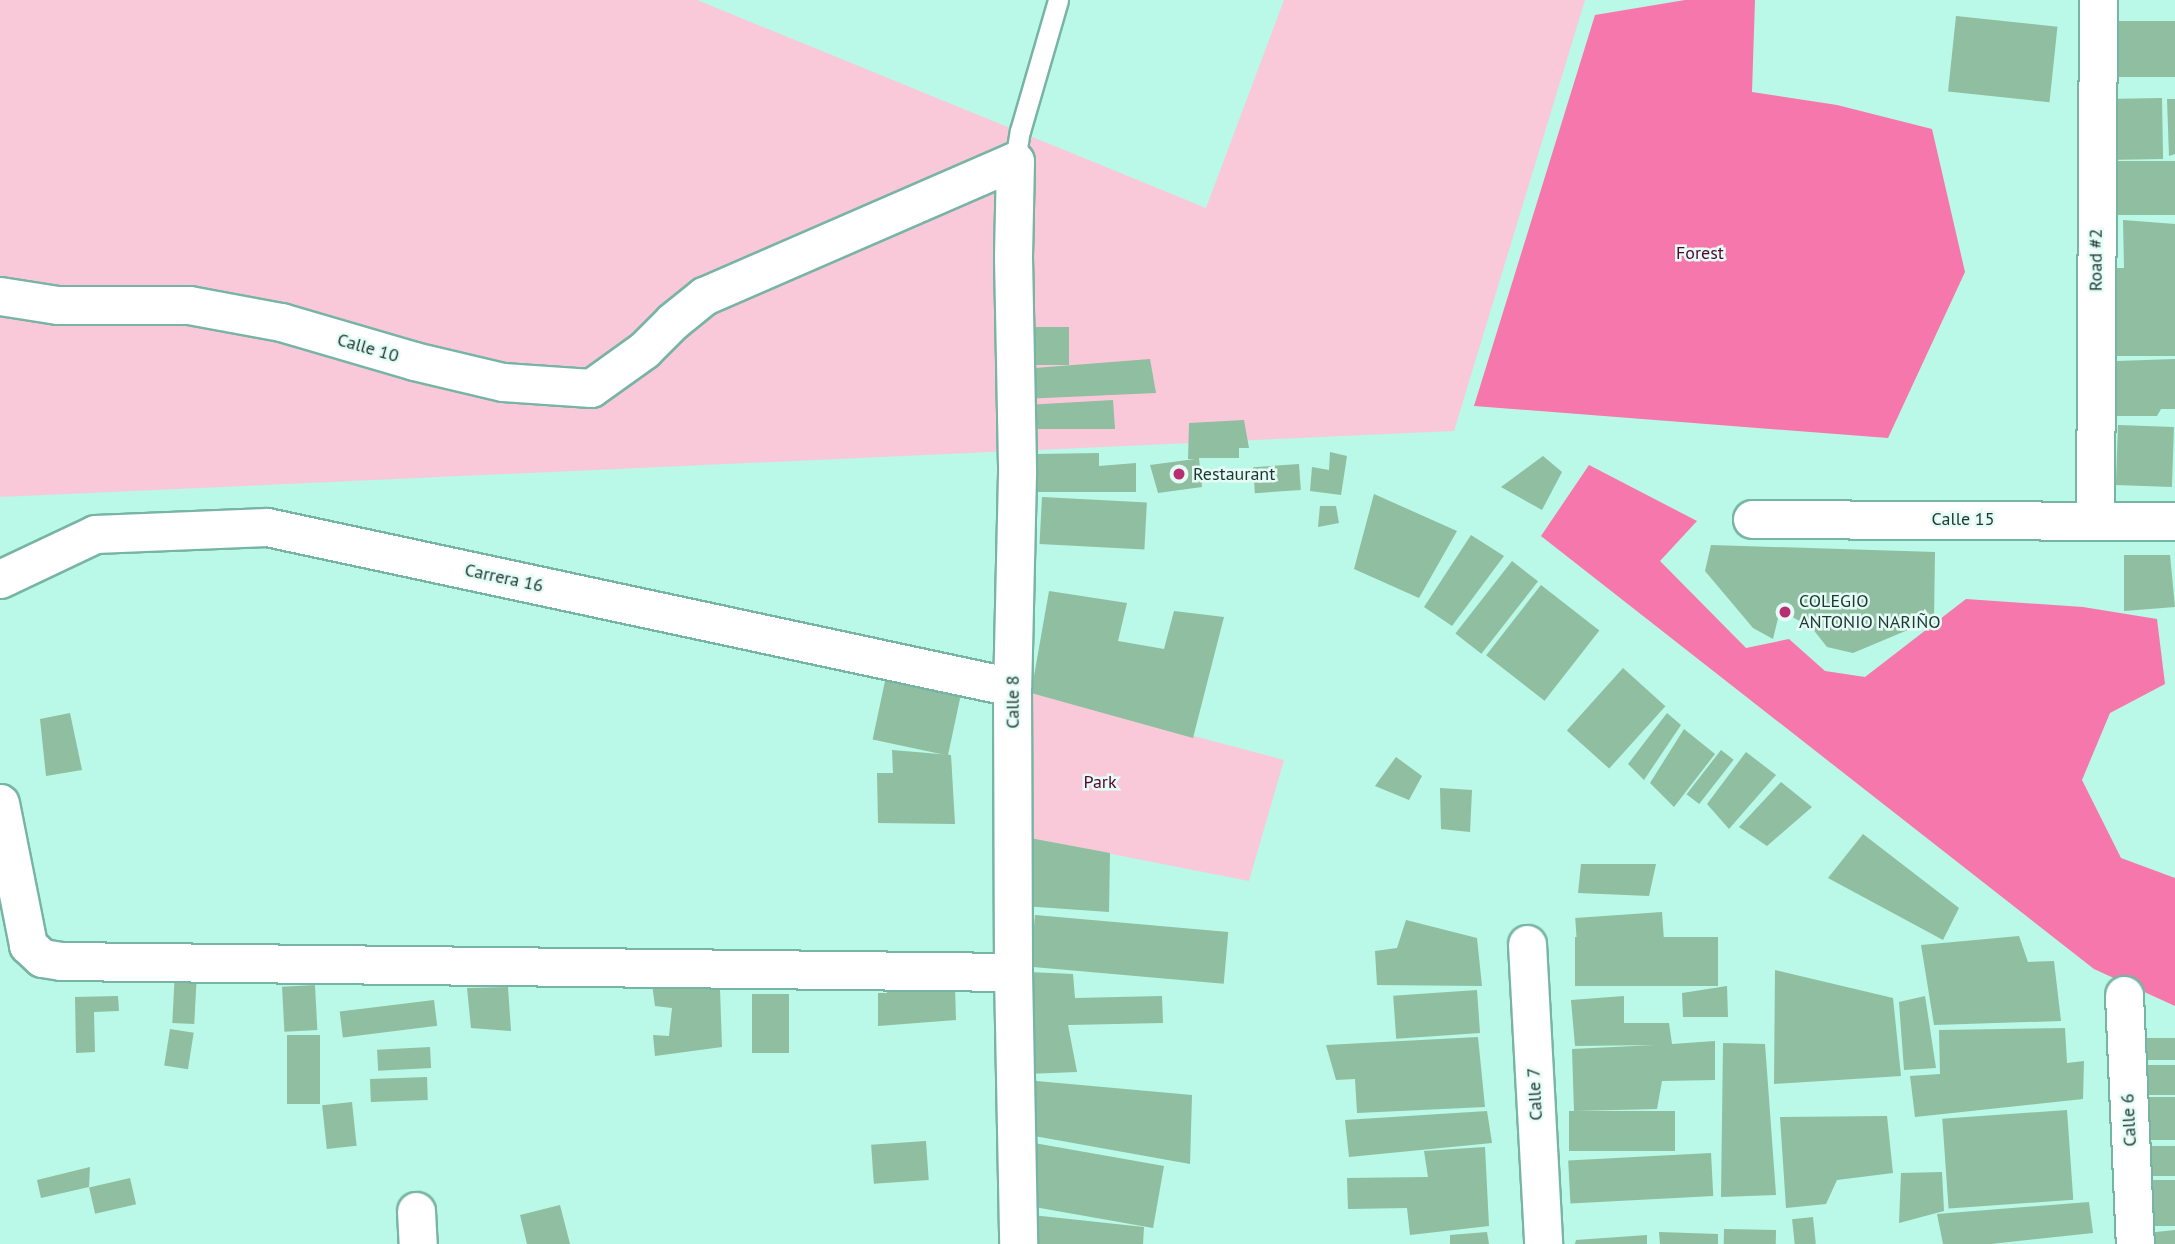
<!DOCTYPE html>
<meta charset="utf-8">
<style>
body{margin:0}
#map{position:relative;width:2175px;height:1244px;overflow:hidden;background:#baf8e7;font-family:"PT Sans",sans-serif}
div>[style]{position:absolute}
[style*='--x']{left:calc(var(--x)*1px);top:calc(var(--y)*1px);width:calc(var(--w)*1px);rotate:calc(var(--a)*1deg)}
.green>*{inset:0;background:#fac9d9}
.forest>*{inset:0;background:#f677ab}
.building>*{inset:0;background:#8fbea0;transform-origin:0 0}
.roads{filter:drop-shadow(2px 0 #78b4a4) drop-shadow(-2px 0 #78b4a4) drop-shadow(0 2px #78b4a4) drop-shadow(0 -2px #78b4a4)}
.lane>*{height:19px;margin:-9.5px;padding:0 9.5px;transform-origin:9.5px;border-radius:9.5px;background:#fff}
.street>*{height:37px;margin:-18.5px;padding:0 18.5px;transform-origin:18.5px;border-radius:18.5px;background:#fff}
.dots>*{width:19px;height:19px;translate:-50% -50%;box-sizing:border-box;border:4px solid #e4fcf5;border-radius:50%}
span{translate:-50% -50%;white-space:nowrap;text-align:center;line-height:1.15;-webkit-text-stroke:5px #e4fcf5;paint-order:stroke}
.park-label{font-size:18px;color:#56042f}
.street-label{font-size:18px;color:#1d3630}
.poi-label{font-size:18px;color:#1d3630}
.left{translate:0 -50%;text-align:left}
</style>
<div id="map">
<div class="green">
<div style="clip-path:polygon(0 0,697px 0,1206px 208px,1284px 0,1585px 0,1454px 431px,0 497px)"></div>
<div style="clip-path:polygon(1031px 693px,1284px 760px,1249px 881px,1030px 838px)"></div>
</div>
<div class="forest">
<div style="clip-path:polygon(1685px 0,1755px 0,1752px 92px,1837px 105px,1932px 129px,1965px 272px,1888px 438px,1474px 406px,1595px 15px)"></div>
<div style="clip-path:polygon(1589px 465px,1697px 521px,1660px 561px,1746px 648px,1789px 639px,1825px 671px,1865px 677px,1966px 599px,2083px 607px,2157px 619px,2165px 684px,2110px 713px,2082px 780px,2121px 858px,2175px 878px,2175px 1006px,2094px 969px,1541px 536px)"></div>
</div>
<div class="building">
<div style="left:1956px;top:16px;width:102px;height:76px;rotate:6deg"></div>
<div style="left:2116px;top:21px;width:59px;height:56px"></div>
<div style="left:2162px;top:98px;width:61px;height:58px;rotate:89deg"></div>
<div style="clip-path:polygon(2167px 99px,2175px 99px,2175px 154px,2169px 156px)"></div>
<div style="left:2111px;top:161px;width:64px;height:54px"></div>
<div style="clip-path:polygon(2123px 220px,2175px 224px,2175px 356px,2114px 356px,2111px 268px,2124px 268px)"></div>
<div style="left:1022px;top:327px;width:47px;height:38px"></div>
<div style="clip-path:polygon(1150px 359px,1156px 393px,1022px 399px,1022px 369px)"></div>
<div style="clip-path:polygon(2175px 359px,2175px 409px,2161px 409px,2157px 416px,2117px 416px,2117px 361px)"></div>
<div style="clip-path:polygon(1113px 400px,1115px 429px,1026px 429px,1025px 405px)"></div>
<div style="clip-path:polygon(1244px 420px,1249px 448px,1239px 448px,1239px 458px,1199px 458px,1202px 487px,1158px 493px,1150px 465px,1195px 459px,1188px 459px,1189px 423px)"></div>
<div style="left:2118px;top:425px;width:56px;height:60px;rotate:2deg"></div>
<div style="clip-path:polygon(1330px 452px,1347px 456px,1341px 495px,1310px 491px,1312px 467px,1329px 470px)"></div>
<div style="clip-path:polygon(1099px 453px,1099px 466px,1136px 463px,1136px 492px,1037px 492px,1038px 454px)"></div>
<div style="clip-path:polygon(1543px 456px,1562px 472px,1542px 510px,1501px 487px)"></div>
<div style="left:1299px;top:464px;width:26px;height:46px;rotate:86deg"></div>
<div style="clip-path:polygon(1374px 494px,1457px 531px,1419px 598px,1354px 569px)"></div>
<div style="left:1042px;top:497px;width:105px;height:47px;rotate:3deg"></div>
<div style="clip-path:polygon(1320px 506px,1336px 506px,1339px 523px,1318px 527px)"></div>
<div style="clip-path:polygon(1471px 535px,1504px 556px,1452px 626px,1424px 607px)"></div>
<div style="clip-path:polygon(1711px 545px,1935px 552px,1934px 619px,1853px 653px,1827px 647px,1812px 628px,1780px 610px,1773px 639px,1753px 628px,1705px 571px)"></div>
<div style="clip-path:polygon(2124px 555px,2170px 555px,2175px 607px,2124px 611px)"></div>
<div style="left:1512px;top:561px;width:33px;height:92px;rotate:38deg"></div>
<div style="left:1541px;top:585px;width:74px;height:89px;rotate:38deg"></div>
<div style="clip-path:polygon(1049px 591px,1127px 603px,1118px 641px,1164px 649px,1174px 611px,1224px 617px,1193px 738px,1031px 693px)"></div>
<div style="left:888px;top:667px;width:77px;height:74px;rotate:12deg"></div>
<div style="left:1623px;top:668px;width:57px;height:84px;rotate:42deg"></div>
<div style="clip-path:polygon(70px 713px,82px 770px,46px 776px,40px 719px)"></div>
<div style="clip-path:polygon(1667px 713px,1681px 725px,1644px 780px,1628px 764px)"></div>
<div style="clip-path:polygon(1684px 729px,1715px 754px,1674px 807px,1650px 783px)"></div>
<div style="clip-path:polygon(892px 750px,951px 755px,955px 824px,878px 823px,877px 773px,893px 773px)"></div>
<div style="left:1721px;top:750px;width:16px;height:56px;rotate:38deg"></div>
<div style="clip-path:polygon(1746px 752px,1776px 775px,1729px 829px,1707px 804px)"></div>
<div style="clip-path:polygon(1396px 757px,1422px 776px,1409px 800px,1375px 786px)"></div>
<div style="clip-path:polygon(1781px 782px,1812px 807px,1767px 846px,1739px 827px)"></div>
<div style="clip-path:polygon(1440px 788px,1472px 790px,1470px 832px,1441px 829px)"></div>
<div style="clip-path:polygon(1863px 834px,1959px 908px,1943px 940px,1828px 878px)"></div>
<div style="clip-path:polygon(1030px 838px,1110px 853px,1109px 912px,1023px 906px)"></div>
<div style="clip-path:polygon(1581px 864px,1656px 864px,1649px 896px,1578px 893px)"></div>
<div style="left:1662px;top:912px;width:26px;height:87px;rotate:86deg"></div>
<div style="left:1035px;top:915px;width:194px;height:52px;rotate:5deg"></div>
<div style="clip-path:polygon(1406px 920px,1477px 938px,1482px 986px,1377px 985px,1375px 951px,1397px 948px)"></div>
<div style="clip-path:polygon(2019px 936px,2028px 962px,2054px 961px,2061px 1021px,1934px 1025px,1921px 945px)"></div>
<div style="left:1718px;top:937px;width:49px;height:143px;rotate:90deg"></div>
<div style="clip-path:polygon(954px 953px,956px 1020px,878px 1026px,878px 993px,887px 993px,887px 958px)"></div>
<div style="clip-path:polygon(1775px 970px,1893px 998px,1901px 1076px,1774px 1084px)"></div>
<div style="left:175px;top:971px;width:22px;height:52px;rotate:3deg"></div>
<div style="clip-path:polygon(1029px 972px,1073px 974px,1075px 998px,1162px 996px,1163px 1023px,1068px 1025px,1077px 1072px,1026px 1074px)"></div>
<div style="clip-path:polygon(652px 984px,720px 989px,722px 1047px,655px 1056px,653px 1035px,669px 1036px,672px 1008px,655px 1006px)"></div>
<div style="left:315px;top:985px;width:45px;height:33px;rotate:87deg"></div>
<div style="clip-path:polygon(1727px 986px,1728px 1017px,1683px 1017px,1682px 993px)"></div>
<div style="clip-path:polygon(508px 987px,511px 1031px,471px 1028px,467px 988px)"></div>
<div style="left:1477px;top:990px;width:43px;height:84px;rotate:86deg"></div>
<div style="left:752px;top:994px;width:37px;height:59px"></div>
<div style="clip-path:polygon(118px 996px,119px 1011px,94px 1012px,95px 1052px,76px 1053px,75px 997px)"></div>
<div style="clip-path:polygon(1624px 996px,1624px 1023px,1669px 1023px,1672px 1044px,1715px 1041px,1715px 1080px,1662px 1081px,1657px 1109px,1574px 1111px,1572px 1049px,1655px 1045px,1575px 1046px,1571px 1000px)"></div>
<div style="clip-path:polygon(1925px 996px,1936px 1068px,1904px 1070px,1899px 1002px)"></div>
<div style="left:434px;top:1000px;width:26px;height:95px;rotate:83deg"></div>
<div style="clip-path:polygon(2065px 1028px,2067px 1063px,2084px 1061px,2083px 1099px,1915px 1117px,1910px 1076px,1940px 1074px,1939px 1030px)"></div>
<div style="left:170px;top:1029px;width:24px;height:37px;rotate:9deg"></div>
<div style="left:287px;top:1035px;width:33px;height:69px"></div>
<div style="clip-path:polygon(1478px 1037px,1485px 1107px,1357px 1113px,1355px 1079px,1336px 1080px,1326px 1045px)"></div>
<div style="left:2175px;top:1038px;width:22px;height:42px;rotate:90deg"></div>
<div style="clip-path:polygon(1723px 1043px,1765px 1044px,1776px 1195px,1721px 1197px)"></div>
<div style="left:430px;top:1047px;width:21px;height:53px;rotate:87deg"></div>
<div style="left:2175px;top:1065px;width:30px;height:40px;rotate:90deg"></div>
<div style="left:427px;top:1077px;width:23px;height:57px;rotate:88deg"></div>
<div style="clip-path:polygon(1025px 1080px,1192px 1095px,1190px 1164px,1023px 1134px)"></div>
<div style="left:2175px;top:1097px;width:43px;height:39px;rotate:90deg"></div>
<div style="left:352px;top:1102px;width:44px;height:30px;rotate:84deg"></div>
<div style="left:2067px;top:1110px;width:90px;height:125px;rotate:86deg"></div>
<div style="clip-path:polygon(1487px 1111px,1492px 1143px,1349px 1157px,1345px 1120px)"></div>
<div style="left:1675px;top:1111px;width:40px;height:106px;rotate:90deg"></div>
<div style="clip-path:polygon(1887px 1116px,1893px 1173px,1837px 1180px,1826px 1204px,1786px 1208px,1780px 1117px)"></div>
<div style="left:926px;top:1141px;width:39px;height:55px;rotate:86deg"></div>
<div style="left:1034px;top:1143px;width:132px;height:63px;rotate:10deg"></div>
<div style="left:2140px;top:1146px;width:35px;height:30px"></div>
<div style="clip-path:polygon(1485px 1147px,1489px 1226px,1410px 1235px,1407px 1208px,1348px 1209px,1347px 1178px,1428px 1177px,1424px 1151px)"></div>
<div style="left:1711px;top:1153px;width:43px;height:143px;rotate:87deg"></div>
<div style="clip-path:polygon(90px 1167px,89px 1187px,41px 1198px,37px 1180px)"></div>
<div style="clip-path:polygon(1942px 1172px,1944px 1211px,1899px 1223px,1901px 1173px)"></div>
<div style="left:130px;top:1178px;width:27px;height:42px;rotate:77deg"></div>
<div style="left:2175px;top:1180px;width:46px;height:32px;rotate:90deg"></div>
<div style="clip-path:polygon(2089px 1202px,2093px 1233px,1991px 1244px,1943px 1244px,1937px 1214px)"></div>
<div style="clip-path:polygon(560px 1205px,570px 1244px,527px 1244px,520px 1215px)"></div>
<div style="clip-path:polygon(1032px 1215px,1144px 1227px,1143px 1244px,1030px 1244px)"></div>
<div style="left:1813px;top:1217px;width:27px;height:21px;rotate:84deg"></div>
<div style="left:1724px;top:1229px;width:52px;height:15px;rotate:1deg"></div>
<div style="clip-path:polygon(2175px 1230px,2175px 1244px,2147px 1244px,2146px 1233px)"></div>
<div style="clip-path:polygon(1487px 1232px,1489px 1244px,1450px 1244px,1450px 1235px)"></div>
<div style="clip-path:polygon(1659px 1232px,1718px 1234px,1718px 1244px,1660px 1244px)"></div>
<div style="clip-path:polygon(1647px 1235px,1647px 1244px,1575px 1244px,1576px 1240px)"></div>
</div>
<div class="roads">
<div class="lane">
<div style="--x:1015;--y:161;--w:30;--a:-81"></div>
<div style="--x:1020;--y:131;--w:136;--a:-73.8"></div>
</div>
<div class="street">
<div style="--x:0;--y:296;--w:58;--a:9"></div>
<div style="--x:57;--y:305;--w:132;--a:0"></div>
<div style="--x:189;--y:305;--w:94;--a:10.5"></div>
<div style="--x:281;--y:322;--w:139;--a:16.3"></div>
<div style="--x:414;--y:361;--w:91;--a:13.3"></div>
<div style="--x:503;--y:382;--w:88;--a:3.9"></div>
<div style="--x:591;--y:388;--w:65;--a:-35.6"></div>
<div style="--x:644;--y:350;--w:41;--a:-45"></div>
<div style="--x:673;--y:321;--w:40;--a:-39"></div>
<div style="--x:704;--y:296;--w:339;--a:-23.5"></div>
<div style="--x:1015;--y:161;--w:96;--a:91.2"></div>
<div style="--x:1013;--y:257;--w:217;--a:88.9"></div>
<div style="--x:1017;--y:474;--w:213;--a:91.3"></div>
<div style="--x:1012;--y:687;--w:285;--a:89.8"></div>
<div style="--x:1013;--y:972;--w:272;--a:88.9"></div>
<div style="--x:1752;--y:519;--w:423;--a:0.3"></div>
<div style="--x:2095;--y:519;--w:519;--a:-89.67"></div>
<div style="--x:0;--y:579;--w:105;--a:-25.3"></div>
<div style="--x:95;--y:534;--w:172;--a:-2.3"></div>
<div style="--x:267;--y:527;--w:762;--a:12.12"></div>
<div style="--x:0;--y:803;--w:145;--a:78.8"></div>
<div style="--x:28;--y:945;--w:19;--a:43"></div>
<div style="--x:42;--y:958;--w:18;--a:9"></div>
<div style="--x:60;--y:961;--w:953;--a:0.66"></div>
<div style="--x:1527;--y:944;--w:300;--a:86.9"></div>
<div style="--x:2124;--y:995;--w:249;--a:87.5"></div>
<div style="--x:416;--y:1211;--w:33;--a:87"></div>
</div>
</div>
<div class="dots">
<div style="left:1179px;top:474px;background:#b72f70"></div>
<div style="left:1785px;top:612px;background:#b72f70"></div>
</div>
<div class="park-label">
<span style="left:1700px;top:253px">Forest</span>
<span style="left:1100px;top:782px">Park</span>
</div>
<div class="street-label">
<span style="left:2096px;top:260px;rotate:-90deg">Road #2</span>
<span style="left:368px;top:348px;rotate:16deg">Calle 10</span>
<span style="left:1963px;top:519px">Calle 15</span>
<span style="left:504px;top:578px;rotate:12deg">Carrera 16</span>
<span style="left:1013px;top:702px;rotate:-90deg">Calle 8</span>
<span style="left:1535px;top:1094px;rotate:-93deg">Calle 7</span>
<span style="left:2129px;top:1120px;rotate:-93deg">Calle 6</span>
</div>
<div class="poi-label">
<span class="left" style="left:1193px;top:474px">Restaurant</span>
<span class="left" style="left:1799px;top:612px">COLEGIO<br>ANTONIO NARIÑO</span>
</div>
</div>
